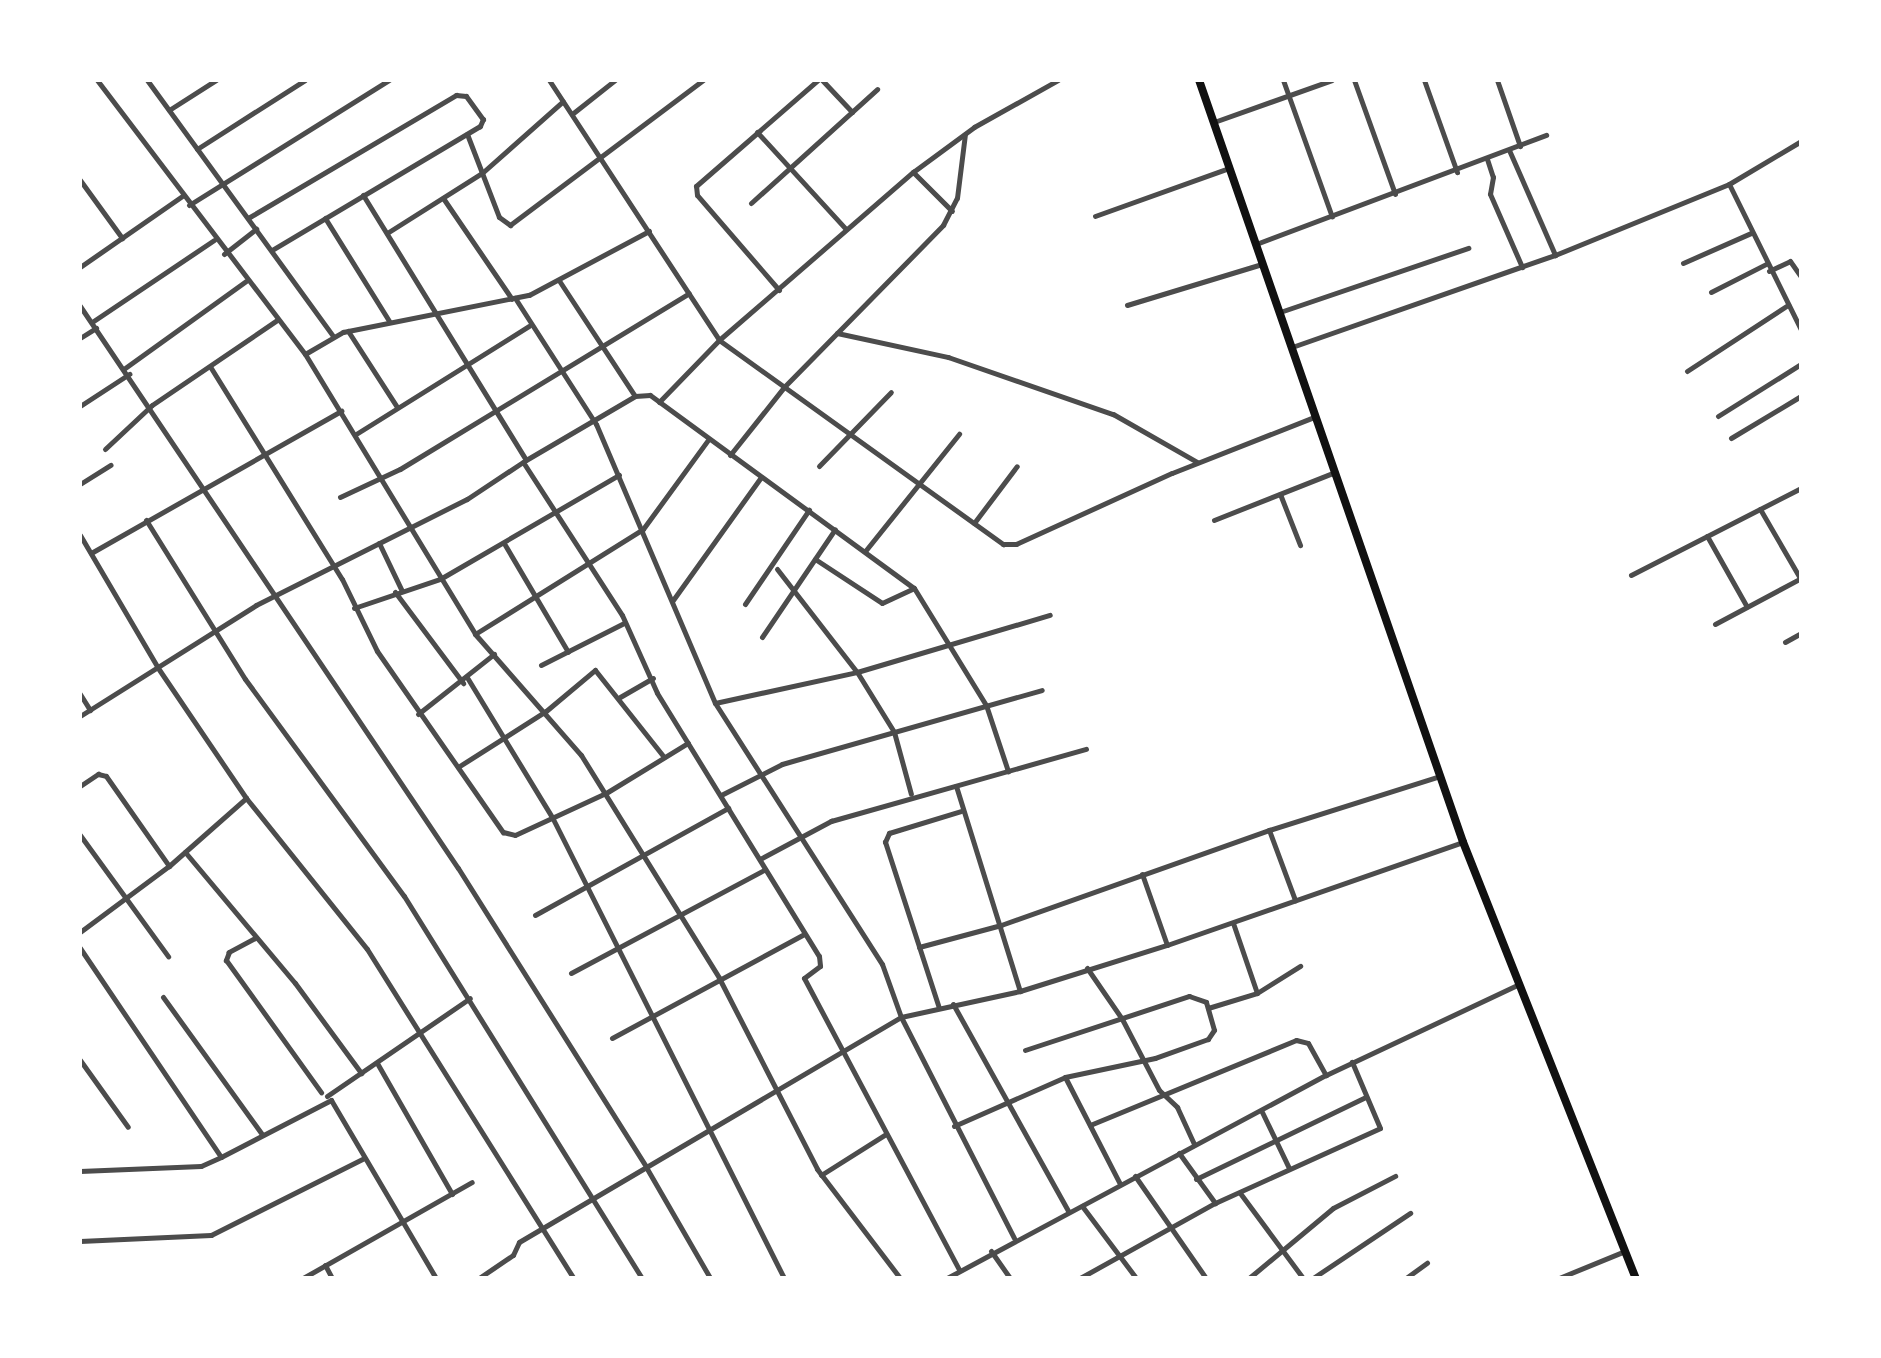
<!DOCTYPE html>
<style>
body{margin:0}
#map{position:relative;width:1881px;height:1358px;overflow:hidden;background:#fff;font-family:Quicksand,sans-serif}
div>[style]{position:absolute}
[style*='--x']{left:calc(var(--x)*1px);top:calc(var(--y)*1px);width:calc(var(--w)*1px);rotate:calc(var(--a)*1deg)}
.minor>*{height:5px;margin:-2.5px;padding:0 2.5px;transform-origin:2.5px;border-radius:2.5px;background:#4c4c4c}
.secondary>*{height:8px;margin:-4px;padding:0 4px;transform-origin:4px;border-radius:4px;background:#111}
span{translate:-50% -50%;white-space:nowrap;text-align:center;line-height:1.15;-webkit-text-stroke:8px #fff;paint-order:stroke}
.frame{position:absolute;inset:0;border:82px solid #fff;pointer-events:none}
</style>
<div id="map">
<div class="minor">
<div style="--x:97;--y:80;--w:344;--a:52.8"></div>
<div style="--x:305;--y:354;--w:328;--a:58.7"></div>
<div style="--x:475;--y:634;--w:161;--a:48.8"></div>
<div style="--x:581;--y:755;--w:262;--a:58.2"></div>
<div style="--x:719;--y:978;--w:215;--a:62.8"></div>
<div style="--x:817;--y:1169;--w:137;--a:52.7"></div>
<div style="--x:147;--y:80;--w:316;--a:54"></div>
<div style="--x:549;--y:80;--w:311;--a:56.8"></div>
<div style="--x:719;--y:340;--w:350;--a:35.7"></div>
<div style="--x:1003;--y:544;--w:13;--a:0"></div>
<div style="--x:1016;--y:544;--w:171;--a:-24.5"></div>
<div style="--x:1172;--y:473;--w:153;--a:-21.5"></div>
<div style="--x:822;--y:80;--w:44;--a:46.8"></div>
<div style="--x:1283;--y:80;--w:145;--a:70.3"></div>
<div style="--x:1354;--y:80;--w:121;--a:70.2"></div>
<div style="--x:1424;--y:80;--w:98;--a:70.3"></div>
<div style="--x:1497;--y:80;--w:70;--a:70.8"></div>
<div style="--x:169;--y:110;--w:56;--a:-32.6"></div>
<div style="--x:572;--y:114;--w:55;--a:-38.3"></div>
<div style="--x:1214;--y:122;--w:125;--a:-19.6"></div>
<div style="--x:757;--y:132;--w:130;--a:47.5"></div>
<div style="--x:467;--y:134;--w:89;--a:68.9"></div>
<div style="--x:499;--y:217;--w:14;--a:36"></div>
<div style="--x:510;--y:225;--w:241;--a:-36.9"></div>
<div style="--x:197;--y:149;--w:128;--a:-32.6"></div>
<div style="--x:1509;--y:150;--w:115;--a:66.3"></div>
<div style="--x:1487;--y:159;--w:19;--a:72"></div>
<div style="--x:1493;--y:177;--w:17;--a:100"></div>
<div style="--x:1490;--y:194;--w:80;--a:66.3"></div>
<div style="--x:913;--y:172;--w:55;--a:45"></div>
<div style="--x:80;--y:180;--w:72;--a:54.1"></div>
<div style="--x:1729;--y:184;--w:163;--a:63.7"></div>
<div style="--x:363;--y:195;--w:311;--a:58.4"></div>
<div style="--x:526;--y:460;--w:126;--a:-30.4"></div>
<div style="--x:635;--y:396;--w:15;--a:-4"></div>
<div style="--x:650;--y:395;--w:327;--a:36.2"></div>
<div style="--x:914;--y:588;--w:137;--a:58.4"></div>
<div style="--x:986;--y:705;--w:70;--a:71.6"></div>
<div style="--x:443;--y:198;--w:122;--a:55.7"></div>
<div style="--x:751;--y:203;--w:170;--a:-42.1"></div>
<div style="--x:189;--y:205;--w:236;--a:-32"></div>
<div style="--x:1095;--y:216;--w:142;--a:-19.7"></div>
<div style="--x:248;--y:218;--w:242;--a:-30.6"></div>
<div style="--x:456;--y:95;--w:10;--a:6"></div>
<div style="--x:466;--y:96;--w:29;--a:54"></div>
<div style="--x:483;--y:119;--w:8;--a:113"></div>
<div style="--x:480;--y:126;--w:242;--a:149.2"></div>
<div style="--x:325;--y:218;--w:121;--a:58.1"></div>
<div style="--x:387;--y:233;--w:112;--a:-32.3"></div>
<div style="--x:482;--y:173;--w:108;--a:-41.6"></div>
<div style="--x:1256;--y:244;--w:310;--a:-20.6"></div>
<div style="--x:224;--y:254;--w:41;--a:-38"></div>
<div style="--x:1683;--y:263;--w:74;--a:-23.8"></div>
<div style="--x:80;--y:267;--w:124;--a:-34.8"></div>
<div style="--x:1769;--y:271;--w:23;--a:-25"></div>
<div style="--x:1790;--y:261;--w:19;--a:55"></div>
<div style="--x:560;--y:282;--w:136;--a:56.7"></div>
<div style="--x:779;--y:290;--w:125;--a:-130.8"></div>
<div style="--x:697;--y:195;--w:9;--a:-96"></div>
<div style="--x:696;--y:186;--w:162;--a:-41"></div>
<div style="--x:1711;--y:292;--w:62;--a:-27"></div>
<div style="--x:515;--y:298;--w:150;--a:57.3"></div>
<div style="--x:596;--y:424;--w:303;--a:66.9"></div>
<div style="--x:715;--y:703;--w:310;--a:57.4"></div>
<div style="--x:882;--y:964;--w:56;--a:70.3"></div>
<div style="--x:901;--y:1017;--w:248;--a:62.9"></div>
<div style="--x:1127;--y:305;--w:141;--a:-16.9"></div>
<div style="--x:80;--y:306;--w:677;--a:56.08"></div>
<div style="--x:458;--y:868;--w:353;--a:57.8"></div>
<div style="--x:646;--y:1167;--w:128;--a:60"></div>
<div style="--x:1280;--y:312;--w:199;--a:-18.8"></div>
<div style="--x:92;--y:322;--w:147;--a:-33.9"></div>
<div style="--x:348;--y:331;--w:90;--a:57.2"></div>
<div style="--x:837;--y:333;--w:114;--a:12.2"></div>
<div style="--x:948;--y:357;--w:175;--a:19.1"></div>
<div style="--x:1113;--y:414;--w:97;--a:29.7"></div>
<div style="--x:80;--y:338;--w:19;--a:-32"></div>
<div style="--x:1292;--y:347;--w:279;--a:-19.3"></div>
<div style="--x:1555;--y:255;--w:188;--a:-22.2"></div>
<div style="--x:1729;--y:184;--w:84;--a:-30.8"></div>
<div style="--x:305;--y:354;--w:44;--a:-30.1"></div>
<div style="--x:343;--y:332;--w:190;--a:-11.3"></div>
<div style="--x:529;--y:295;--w:136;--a:-28.1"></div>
<div style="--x:125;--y:368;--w:149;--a:-35.7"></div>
<div style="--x:211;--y:368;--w:248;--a:58.2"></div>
<div style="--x:342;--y:579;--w:80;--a:64.1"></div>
<div style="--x:377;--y:651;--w:221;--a:55.2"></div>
<div style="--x:503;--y:832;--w:12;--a:14"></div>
<div style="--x:515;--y:835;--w:100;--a:-24.8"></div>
<div style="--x:606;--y:793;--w:96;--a:-31.4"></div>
<div style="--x:1687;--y:371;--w:121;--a:-33.2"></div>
<div style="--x:659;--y:402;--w:86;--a:-45.9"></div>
<div style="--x:719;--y:340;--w:257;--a:-40.9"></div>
<div style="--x:913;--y:172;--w:76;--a:-36.4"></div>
<div style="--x:974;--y:127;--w:96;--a:-29.2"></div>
<div style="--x:80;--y:406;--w:59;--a:-33.1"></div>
<div style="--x:1718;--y:416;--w:98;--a:-32.1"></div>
<div style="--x:356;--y:434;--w:204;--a:-32"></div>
<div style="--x:1731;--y:438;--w:82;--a:-31"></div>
<div style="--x:105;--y:449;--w:64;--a:-43.1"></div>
<div style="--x:152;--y:405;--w:151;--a:-34.2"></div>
<div style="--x:730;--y:455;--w:87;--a:-51.5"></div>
<div style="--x:784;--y:387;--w:227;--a:-45.5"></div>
<div style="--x:943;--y:225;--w:30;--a:-63"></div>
<div style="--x:957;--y:198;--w:64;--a:-82.9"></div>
<div style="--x:819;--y:466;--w:103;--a:-45.8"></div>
<div style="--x:80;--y:484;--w:36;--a:-32"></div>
<div style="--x:1280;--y:494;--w:55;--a:68.6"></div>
<div style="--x:340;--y:497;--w:66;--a:-25"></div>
<div style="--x:400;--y:469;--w:338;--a:-31.3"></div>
<div style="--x:1760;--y:509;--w:80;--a:59.9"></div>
<div style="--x:146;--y:520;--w:187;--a:58.1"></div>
<div style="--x:245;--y:679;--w:269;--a:53.8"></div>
<div style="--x:404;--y:896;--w:450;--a:58.1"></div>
<div style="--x:1214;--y:520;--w:128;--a:-21.6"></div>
<div style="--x:974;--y:523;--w:71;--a:-53"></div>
<div style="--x:80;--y:535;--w:154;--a:59.6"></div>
<div style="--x:158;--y:668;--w:157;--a:55.9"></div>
<div style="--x:246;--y:798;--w:193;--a:51.3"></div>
<div style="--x:367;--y:949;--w:388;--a:57.9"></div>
<div style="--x:1707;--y:536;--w:81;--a:60.6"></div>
<div style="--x:379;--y:543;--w:53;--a:64.4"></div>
<div style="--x:505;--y:545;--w:124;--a:59.5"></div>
<div style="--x:866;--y:550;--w:149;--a:-51.3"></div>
<div style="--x:91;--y:553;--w:288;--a:-29.6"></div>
<div style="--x:815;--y:559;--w:80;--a:33.3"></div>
<div style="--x:882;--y:603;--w:35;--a:-25"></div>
<div style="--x:777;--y:569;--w:130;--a:52.2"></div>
<div style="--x:857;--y:672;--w:70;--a:58.3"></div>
<div style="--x:894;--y:732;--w:64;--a:74.7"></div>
<div style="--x:1631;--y:575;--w:191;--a:-27.1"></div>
<div style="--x:395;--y:592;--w:114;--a:53.2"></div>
<div style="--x:673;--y:600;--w:151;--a:-54.4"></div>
<div style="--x:745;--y:604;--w:114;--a:-55.8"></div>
<div style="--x:354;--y:608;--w:91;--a:-18.6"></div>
<div style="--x:440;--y:579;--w:207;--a:-30.2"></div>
<div style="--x:1715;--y:624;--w:98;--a:-28.1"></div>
<div style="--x:475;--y:634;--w:198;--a:-32"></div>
<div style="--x:643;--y:529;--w:110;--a:-53.9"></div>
<div style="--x:762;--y:637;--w:130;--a:-55.9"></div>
<div style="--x:1785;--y:642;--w:18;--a:-29"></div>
<div style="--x:541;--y:665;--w:93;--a:-26.8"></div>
<div style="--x:468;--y:679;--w:162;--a:58.7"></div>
<div style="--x:552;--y:817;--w:516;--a:63.29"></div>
<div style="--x:80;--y:694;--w:19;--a:58"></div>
<div style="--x:620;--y:697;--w:38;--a:-30"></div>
<div style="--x:715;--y:703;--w:145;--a:-12.3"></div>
<div style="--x:857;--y:672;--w:201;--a:-16.5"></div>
<div style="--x:418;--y:714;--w:97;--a:-38.3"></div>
<div style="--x:80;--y:716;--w:208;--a:-32.2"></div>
<div style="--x:256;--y:605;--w:236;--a:-26.7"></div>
<div style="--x:467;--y:499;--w:67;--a:-33.5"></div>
<div style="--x:523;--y:462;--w:182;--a:57.1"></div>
<div style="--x:622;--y:615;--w:85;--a:65.8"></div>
<div style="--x:657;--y:693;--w:309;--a:58.4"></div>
<div style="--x:819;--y:956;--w:10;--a:84"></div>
<div style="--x:820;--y:966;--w:20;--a:143"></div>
<div style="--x:804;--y:978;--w:330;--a:62"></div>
<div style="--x:458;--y:767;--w:104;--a:-32.5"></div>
<div style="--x:546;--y:711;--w:64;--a:-39.9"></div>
<div style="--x:595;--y:670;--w:111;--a:51.6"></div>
<div style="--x:80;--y:786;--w:22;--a:-34"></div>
<div style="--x:98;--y:774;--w:8;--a:14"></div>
<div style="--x:106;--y:776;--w:110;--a:55"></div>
<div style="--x:956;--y:786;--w:215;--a:72.7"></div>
<div style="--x:721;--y:795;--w:68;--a:-26.9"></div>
<div style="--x:782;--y:764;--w:270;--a:-15.9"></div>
<div style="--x:1269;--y:830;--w:75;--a:69.6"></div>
<div style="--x:80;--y:835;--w:150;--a:54"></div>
<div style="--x:185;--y:852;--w:171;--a:50"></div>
<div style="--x:295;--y:983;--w:112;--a:53.7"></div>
<div style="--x:760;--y:859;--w:81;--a:-28.2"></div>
<div style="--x:831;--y:821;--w:265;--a:-15.8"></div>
<div style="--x:1142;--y:874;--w:75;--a:70.6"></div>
<div style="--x:535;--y:915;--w:221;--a:-29"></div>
<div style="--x:1233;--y:923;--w:74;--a:71.1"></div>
<div style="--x:80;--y:932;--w:111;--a:-36.6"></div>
<div style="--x:169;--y:866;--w:103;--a:-41.4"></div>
<div style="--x:255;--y:938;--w:30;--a:152"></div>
<div style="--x:229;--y:952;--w:9;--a:111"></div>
<div style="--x:226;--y:960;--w:163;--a:54.3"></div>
<div style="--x:919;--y:947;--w:85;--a:-15"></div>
<div style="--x:1001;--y:925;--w:284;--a:-19.5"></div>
<div style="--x:1269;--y:830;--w:179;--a:-17.5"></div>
<div style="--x:80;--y:948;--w:252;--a:56"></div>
<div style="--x:221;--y:1157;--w:124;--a:-27.4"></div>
<div style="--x:331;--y:1100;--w:207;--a:59.5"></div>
<div style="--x:1087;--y:968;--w:62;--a:55.5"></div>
<div style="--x:1122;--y:1019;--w:80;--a:62.5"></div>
<div style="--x:1159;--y:1090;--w:25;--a:43"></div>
<div style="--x:1177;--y:1107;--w:41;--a:65.3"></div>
<div style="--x:571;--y:973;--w:219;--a:-28.1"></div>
<div style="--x:163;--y:997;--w:168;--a:54.2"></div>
<div style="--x:953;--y:1004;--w:238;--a:60.9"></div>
<div style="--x:939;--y:1008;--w:175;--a:-108"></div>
<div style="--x:885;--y:842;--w:10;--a:-66"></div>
<div style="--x:889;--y:833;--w:75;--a:-17"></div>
<div style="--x:1208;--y:1008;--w:51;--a:-17"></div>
<div style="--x:1257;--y:993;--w:51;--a:-32.1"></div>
<div style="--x:612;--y:1038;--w:218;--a:-28.4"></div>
<div style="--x:1025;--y:1050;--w:173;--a:-18.2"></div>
<div style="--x:1189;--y:996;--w:18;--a:19"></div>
<div style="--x:1206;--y:1002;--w:29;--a:74"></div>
<div style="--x:1214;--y:1030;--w:11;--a:124"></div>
<div style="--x:1208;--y:1039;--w:56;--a:160.3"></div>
<div style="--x:1155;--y:1058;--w:92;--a:168.1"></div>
<div style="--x:80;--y:1060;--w:82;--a:54.4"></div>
<div style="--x:377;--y:1063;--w:151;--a:60.2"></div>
<div style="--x:327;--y:1096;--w:173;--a:-34.4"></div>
<div style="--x:1262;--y:1112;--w:62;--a:64.3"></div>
<div style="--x:1090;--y:1125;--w:223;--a:-22.4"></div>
<div style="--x:1296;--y:1040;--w:12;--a:14"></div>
<div style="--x:1308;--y:1043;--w:37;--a:61"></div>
<div style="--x:954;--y:1126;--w:121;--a:-23.8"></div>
<div style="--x:1065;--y:1077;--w:120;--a:62.8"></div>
<div style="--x:1179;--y:1153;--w:62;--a:54.2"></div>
<div style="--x:80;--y:1171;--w:121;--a:-2.4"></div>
<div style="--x:201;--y:1166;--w:22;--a:-24"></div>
<div style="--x:821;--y:1175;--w:77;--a:-32.2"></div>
<div style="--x:1135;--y:1176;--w:124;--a:55.2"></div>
<div style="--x:1196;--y:1179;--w:189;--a:-25.8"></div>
<div style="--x:1240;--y:1193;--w:106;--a:53.5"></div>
<div style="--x:1082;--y:1206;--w:90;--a:53.1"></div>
<div style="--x:80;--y:1241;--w:131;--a:-2.6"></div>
<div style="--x:211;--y:1235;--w:171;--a:-26.7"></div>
<div style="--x:991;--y:1251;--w:33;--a:55"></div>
<div style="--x:325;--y:1265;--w:15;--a:62"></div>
<div style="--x:303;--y:1278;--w:194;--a:-29.6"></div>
<div style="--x:479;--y:1278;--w:41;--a:-34.1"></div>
<div style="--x:513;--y:1255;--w:14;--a:-65"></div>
<div style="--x:519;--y:1242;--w:443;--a:-30.5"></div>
<div style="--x:901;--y:1017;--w:122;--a:-12.3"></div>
<div style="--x:1020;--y:991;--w:154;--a:-17.4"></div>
<div style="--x:1167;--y:945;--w:313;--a:-19.2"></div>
<div style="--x:947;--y:1278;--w:430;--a:-28.2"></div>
<div style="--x:1326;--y:1075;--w:213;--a:-25.2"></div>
<div style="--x:1080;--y:1278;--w:154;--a:-29.1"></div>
<div style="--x:1215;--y:1203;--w:181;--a:-24.4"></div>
<div style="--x:1380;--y:1128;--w:72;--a:-113"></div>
<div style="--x:1249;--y:1278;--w:109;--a:-39.8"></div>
<div style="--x:1333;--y:1208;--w:70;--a:-27.3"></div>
<div style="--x:1313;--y:1278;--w:117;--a:-33.8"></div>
<div style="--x:1406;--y:1278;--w:26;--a:-36"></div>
<div style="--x:1559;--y:1278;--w:71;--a:-22.2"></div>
</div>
<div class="secondary">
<div style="--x:1199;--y:80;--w:806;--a:70.89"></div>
<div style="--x:1463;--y:842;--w:469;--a:68.4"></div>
</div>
<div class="frame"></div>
</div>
